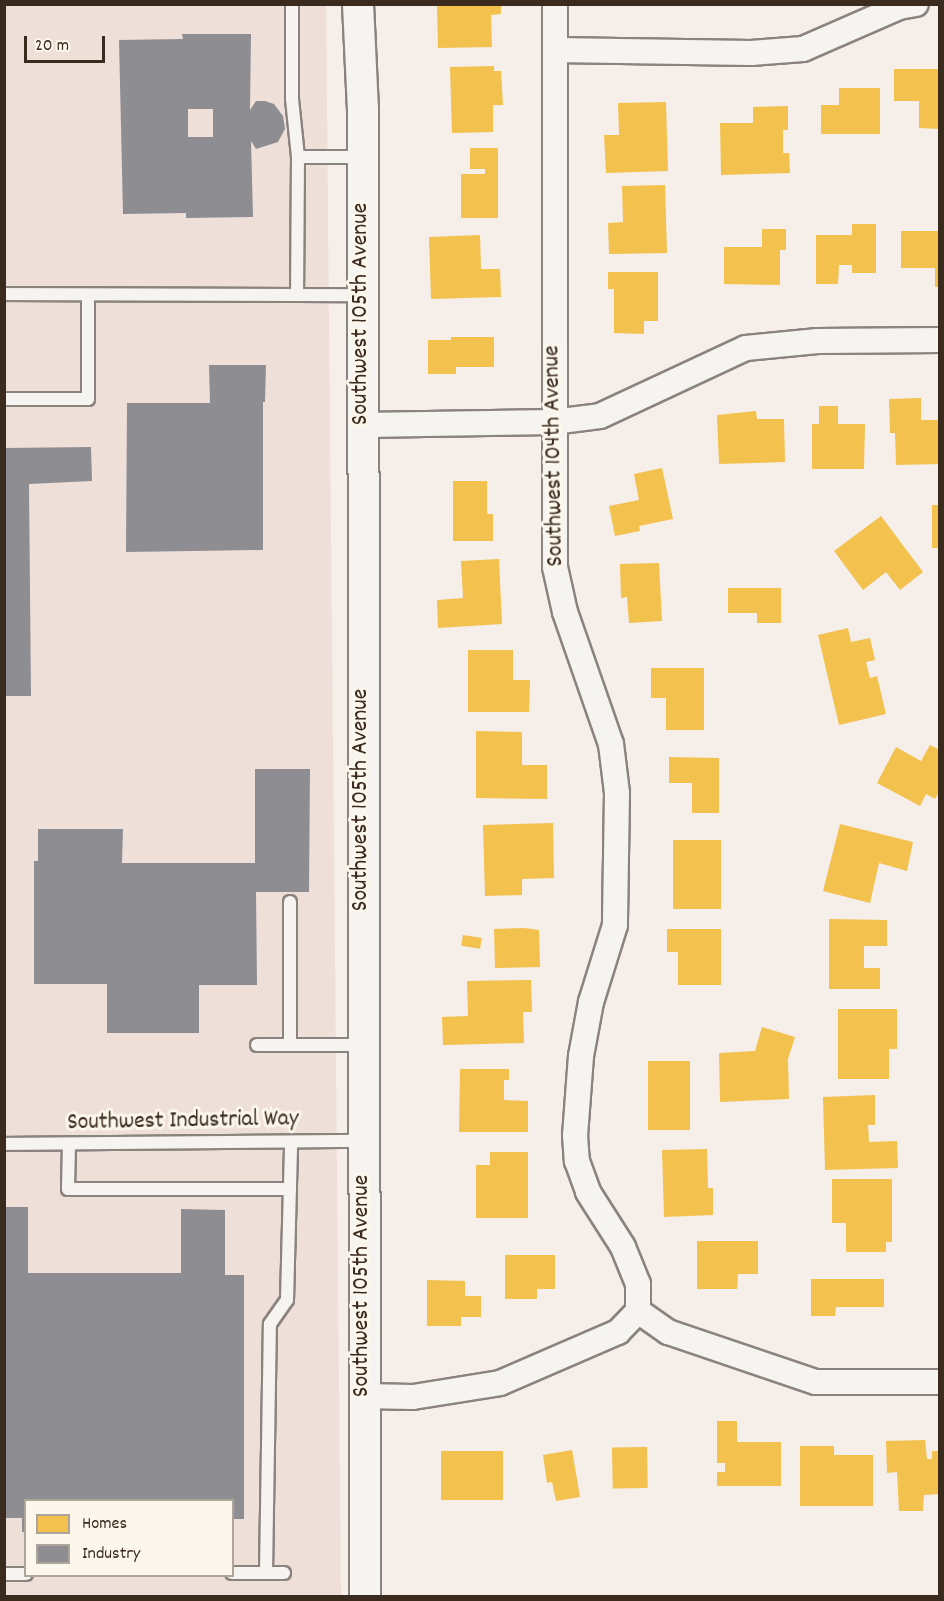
<!DOCTYPE html>
<style>
body{margin:0}
#map{position:relative;width:944px;height:1601px;overflow:hidden;background:#f5eee9;font-family:Dekko,sans-serif}
div>[style]{position:absolute}
[style*='--x']{left:calc(var(--x)*1px);top:calc(var(--y)*1px);width:calc(var(--w)*1px);rotate:calc(var(--a)*1deg)}
.built>*{inset:0;background:#efdfd9}
.homes>*{inset:0;background:#f2c14e;transform-origin:0 0}
.industry>*{inset:0;background:#8d8d92}
.roads{filter:drop-shadow(2px 0 #8a837e) drop-shadow(-2px 0 #8a837e) drop-shadow(0 2px #8a837e) drop-shadow(0 -2px #8a837e)}
.service>*{height:12px;margin:-6px;padding:0 6px;transform-origin:6px;border-radius:6px;background:#f6f4f0}
.minor>*{height:24px;margin:-12px;padding:0 12px;transform-origin:12px;border-radius:12px;background:#f6f4f0}
.tertiary>*{height:30px;margin:-15px;padding:0 15px;transform-origin:15px;border-radius:15px;background:#f6f4f0}
span{translate:-50% -50%;white-space:nowrap;text-align:center;line-height:1.15;-webkit-text-stroke:6px #fbf7ec;paint-order:stroke}
.street-label{font-size:24px;color:#3b2a1e}
.frame{position:absolute;inset:0;border:6px solid #3b2a1e;pointer-events:none}
.legend{position:absolute;left:24px;top:1499px;width:210px;height:78px;box-sizing:border-box;background:#fbf7ec;border:2px solid #aea59a;margin:0;padding:8px 10px;list-style:none;font-size:18px;color:#3b2a1e}
.legend li{display:flex;align-items:center;gap:12px;height:30px}
.legend b{width:30px;border:2px solid #aea59a}
.scale{position:absolute;left:24px;top:36px;width:81px;height:27px;box-sizing:border-box;border:3px solid #3b2a1e;border-top:0;padding-left:8px;font-size:18px;line-height:21px;white-space:nowrap;color:#3b2a1e;-webkit-text-stroke:4px #fbf7ec;paint-order:stroke}
</style>
<div id="map">
<div class="built">
<div style="clip-path:polygon(evenodd,5px 5px,326px 5px,341px 1596px,5px 1596px,5px 5px,26px 1500px,232px 1500px,232px 1576px,26px 1576px,26px 1500px)"></div>
</div>
<div class="homes">
<div style="clip-path:polygon(437px 4px,501px 4px,501px 14px,491px 15px,492px 47px,438px 48px)"></div>
<div style="clip-path:polygon(494px 66px,494px 71px,501px 71px,503px 105px,493px 105px,493px 132px,452px 133px,450px 67px)"></div>
<div style="clip-path:polygon(894px 69px,940px 69px,940px 129px,919px 128px,919px 101px,894px 101px)"></div>
<div style="clip-path:polygon(839px 88px,880px 88px,880px 134px,821px 134px,821px 105px,839px 105px)"></div>
<div style="clip-path:polygon(666px 102px,668px 171px,606px 173px,604px 135px,619px 135px,618px 103px)"></div>
<div style="clip-path:polygon(788px 106px,788px 130px,783px 130px,783px 153px,789px 153px,790px 173px,721px 175px,720px 123px,753px 123px,753px 107px)"></div>
<div style="clip-path:polygon(470px 148px,498px 148px,498px 218px,461px 218px,461px 174px,485px 174px,485px 169px,470px 169px)"></div>
<div style="clip-path:polygon(665px 185px,667px 253px,609px 254px,608px 223px,623px 222px,622px 186px)"></div>
<div style="clip-path:polygon(852px 224px,876px 224px,876px 273px,852px 273px,852px 265px,839px 265px,838px 284px,816px 284px,816px 235px,852px 235px)"></div>
<div style="clip-path:polygon(762px 229px,786px 229px,786px 250px,780px 250px,780px 285px,724px 284px,724px 247px,762px 247px)"></div>
<div style="clip-path:polygon(901px 231px,940px 231px,940px 287px,935px 287px,935px 268px,901px 268px)"></div>
<div style="clip-path:polygon(480px 235px,481px 269px,500px 269px,501px 297px,431px 299px,429px 237px)"></div>
<div style="clip-path:polygon(608px 272px,658px 272px,658px 321px,644px 321px,644px 334px,614px 333px,614px 289px,608px 289px)"></div>
<div style="clip-path:polygon(451px 337px,494px 337px,494px 367px,456px 367px,456px 374px,428px 374px,428px 340px,451px 340px)"></div>
<div style="clip-path:polygon(921px 398px,921px 420px,940px 420px,940px 464px,896px 465px,895px 433px,890px 433px,889px 399px)"></div>
<div style="clip-path:polygon(819px 406px,838px 406px,838px 424px,865px 424px,864px 469px,812px 469px,812px 424px,819px 424px)"></div>
<div style="clip-path:polygon(756px 411px,757px 419px,784px 419px,785px 462px,719px 464px,717px 415px)"></div>
<div style="clip-path:polygon(662px 468px,673px 519px,639px 526px,640px 531px,615px 536px,609px 506px,639px 500px,634px 474px)"></div>
<div style="clip-path:polygon(453px 481px,487px 481px,487px 514px,493px 514px,493px 541px,453px 541px)"></div>
<div style="left:932px;top:505px;width:8px;height:43px"></div>
<div style="clip-path:polygon(881px 516px,923px 572px,900px 590px,886px 572px,863px 590px,834px 551px)"></div>
<div style="clip-path:polygon(499px 559px,502px 624px,438px 628px,437px 600px,463px 598px,461px 561px)"></div>
<div style="clip-path:polygon(659px 563px,662px 621px,629px 623px,627px 597px,621px 598px,620px 564px)"></div>
<div style="clip-path:polygon(728px 588px,781px 588px,781px 623px,757px 623px,757px 613px,728px 613px)"></div>
<div style="clip-path:polygon(848px 628px,851px 642px,870px 638px,875px 660px,866px 662px,870px 678px,877px 676px,886px 714px,839px 725px,818px 635px)"></div>
<div style="clip-path:polygon(468px 650px,513px 650px,513px 680px,530px 680px,529px 712px,468px 712px)"></div>
<div style="clip-path:polygon(651px 668px,704px 668px,704px 730px,666px 730px,666px 698px,651px 698px)"></div>
<div style="clip-path:polygon(476px 731px,522px 732px,522px 765px,547px 765px,547px 799px,476px 798px)"></div>
<div style="clip-path:polygon(930px 745px,940px 750px,940px 790px,935px 799px,926px 794px,920px 806px,877px 783px,896px 747px,921px 761px)"></div>
<div style="clip-path:polygon(669px 757px,719px 758px,719px 813px,692px 813px,692px 783px,669px 783px)"></div>
<div style="clip-path:polygon(553px 823px,554px 878px,522px 879px,522px 895px,485px 896px,483px 825px)"></div>
<div style="clip-path:polygon(840px 824px,913px 842px,907px 871px,879px 863px,870px 903px,823px 891px)"></div>
<div style="left:673px;top:840px;width:48px;height:69px"></div>
<div style="clip-path:polygon(829px 919px,887px 920px,887px 946px,864px 946px,864px 968px,880px 968px,880px 989px,829px 989px)"></div>
<div style="clip-path:polygon(524px 928px,539px 930px,540px 967px,495px 968px,494px 929px)"></div>
<div style="clip-path:polygon(667px 929px,721px 929px,721px 985px,678px 985px,678px 952px,667px 952px)"></div>
<div style="left:463px;top:935px;width:19px;height:11px;rotate:9deg"></div>
<div style="clip-path:polygon(531px 980px,532px 1012px,523px 1012px,524px 1043px,443px 1045px,442px 1017px,468px 1016px,467px 981px)"></div>
<div style="clip-path:polygon(838px 1009px,897px 1009px,897px 1049px,889px 1049px,889px 1079px,838px 1079px)"></div>
<div style="clip-path:polygon(762px 1027px,795px 1037px,788px 1059px,789px 1099px,720px 1102px,719px 1053px,755px 1051px)"></div>
<div style="left:648px;top:1061px;width:42px;height:69px"></div>
<div style="clip-path:polygon(460px 1069px,509px 1069px,509px 1080px,504px 1080px,504px 1100px,528px 1101px,528px 1132px,459px 1132px)"></div>
<div style="clip-path:polygon(875px 1095px,875px 1125px,868px 1125px,869px 1142px,897px 1141px,898px 1168px,825px 1170px,823px 1097px)"></div>
<div style="clip-path:polygon(707px 1149px,708px 1188px,713px 1188px,713px 1215px,664px 1217px,662px 1150px)"></div>
<div style="clip-path:polygon(490px 1152px,528px 1152px,528px 1218px,476px 1218px,476px 1165px,490px 1165px)"></div>
<div style="clip-path:polygon(832px 1179px,892px 1179px,892px 1242px,886px 1242px,886px 1252px,846px 1252px,846px 1223px,832px 1223px)"></div>
<div style="clip-path:polygon(697px 1241px,758px 1241px,758px 1274px,738px 1274px,737px 1289px,697px 1289px)"></div>
<div style="clip-path:polygon(505px 1255px,555px 1255px,555px 1289px,537px 1289px,537px 1299px,505px 1299px)"></div>
<div style="clip-path:polygon(811px 1279px,884px 1279px,884px 1307px,836px 1307px,835px 1316px,811px 1316px)"></div>
<div style="clip-path:polygon(427px 1280px,465px 1281px,465px 1296px,481px 1296px,481px 1317px,461px 1317px,461px 1326px,427px 1326px)"></div>
<div style="clip-path:polygon(717px 1421px,737px 1421px,737px 1442px,781px 1442px,781px 1486px,717px 1486px,717px 1472px,725px 1472px,725px 1463px,717px 1463px)"></div>
<div style="clip-path:polygon(925px 1440px,927px 1459px,932px 1459px,932px 1451px,940px 1451px,940px 1494px,924px 1495px,923px 1511px,899px 1511px,897px 1472px,887px 1473px,886px 1441px)"></div>
<div style="clip-path:polygon(800px 1446px,834px 1446px,834px 1455px,873px 1455px,873px 1506px,800px 1506px)"></div>
<div style="left:647px;top:1447px;width:41px;height:35px;rotate:89deg"></div>
<div style="clip-path:polygon(572px 1450px,580px 1497px,556px 1501px,552px 1482px,547px 1483px,543px 1455px)"></div>
<div style="left:441px;top:1451px;width:62px;height:49px"></div>
</div>
<div class="industry">
<div style="clip-path:polygon(evenodd,182px 34px,251px 34px,250px 110px,256px 101px,265px 101px,274px 104px,283px 116px,285px 129px,278px 142px,256px 149px,251px 141px,253px 217px,186px 218px,186px 213px,123px 214px,119px 40px,183px 39px,182px 34px,188px 109px,213px 109px,213px 137px,188px 137px,188px 109px)"></div>
<div style="clip-path:polygon(209px 365px,266px 365px,265px 402px,263px 402px,263px 550px,126px 552px,127px 403px,210px 403px)"></div>
<div style="clip-path:polygon(91px 447px,92px 481px,29px 484px,31px 696px,4px 696px,4px 448px)"></div>
<div style="clip-path:polygon(255px 769px,310px 769px,309px 892px,256px 892px,257px 985px,199px 985px,199px 1033px,107px 1033px,107px 984px,34px 984px,34px 861px,38px 861px,38px 829px,123px 829px,122px 863px,255px 863px)"></div>
<div style="clip-path:polygon(5px 1207px,28px 1207px,28px 1273px,181px 1273px,181px 1209px,225px 1210px,225px 1275px,244px 1275px,244px 1519px,232px 1519px,232px 1500px,26px 1500px,26px 1532px,22px 1532px,22px 1518px,5px 1518px)"></div>
</div>
<div class="roads">
<div class="service">
<div style="--x:292;--y:4;--w:95;--a:90"></div>
<div style="--x:292;--y:99;--w:58;--a:84.1"></div>
<div style="--x:298;--y:157;--w:138;--a:90.4"></div>
<div style="--x:298;--y:157;--w:65;--a:0"></div>
<div style="--x:4;--y:294;--w:359;--a:0.2"></div>
<div style="--x:4;--y:399;--w:84;--a:0"></div>
<div style="--x:88;--y:399;--w:104;--a:-90"></div>
<div style="--x:290;--y:902;--w:143;--a:90"></div>
<div style="--x:257;--y:1045;--w:105;--a:0"></div>
<div style="--x:4;--y:1144;--w:359;--a:-0.5"></div>
<div style="--x:69;--y:1144;--w:45;--a:91.3"></div>
<div style="--x:68;--y:1189;--w:222;--a:0"></div>
<div style="--x:232;--y:1573;--w:52;--a:0"></div>
<div style="--x:266;--y:1573;--w:249;--a:-89.1"></div>
<div style="--x:270;--y:1324;--w:29;--a:-55"></div>
<div style="--x:287;--y:1300;--w:158;--a:-88.5"></div>
<div style="--x:4;--y:1574;--w:22;--a:0"></div>
</div>
<div class="minor">
<div style="--x:555;--y:4;--w:563;--a:90"></div>
<div style="--x:555;--y:567;--w:46;--a:77.5"></div>
<div style="--x:565;--y:612;--w:140;--a:70.8"></div>
<div style="--x:611;--y:744;--w:49;--a:83"></div>
<div style="--x:617;--y:793;--w:132;--a:90.9"></div>
<div style="--x:615;--y:925;--w:81;--a:107.3"></div>
<div style="--x:591;--y:1002;--w:55;--a:100.5"></div>
<div style="--x:581;--y:1056;--w:79;--a:94.3"></div>
<div style="--x:575;--y:1135;--w:26;--a:86"></div>
<div style="--x:577;--y:1161;--w:33;--a:70"></div>
<div style="--x:588;--y:1192;--w:65;--a:57.5"></div>
<div style="--x:623;--y:1247;--w:40;--a:68"></div>
<div style="--x:638;--y:1284;--w:27;--a:90"></div>
<div style="--x:555;--y:50;--w:196;--a:0.9"></div>
<div style="--x:751;--y:53;--w:52;--a:-4.4"></div>
<div style="--x:803;--y:49;--w:105;--a:-23.6"></div>
<div style="--x:899;--y:7;--w:17;--a:-10"></div>
<div style="--x:362;--y:425;--w:191;--a:-0.9"></div>
<div style="--x:553;--y:422;--w:47;--a:-7.3"></div>
<div style="--x:600;--y:416;--w:161;--a:-25"></div>
<div style="--x:746;--y:348;--w:72;--a:-5.6"></div>
<div style="--x:818;--y:341;--w:122;--a:-0.5"></div>
<div style="--x:363;--y:1396;--w:50;--a:1.1"></div>
<div style="--x:413;--y:1397;--w:88;--a:-9.1"></div>
<div style="--x:500;--y:1383;--w:129;--a:-23.4"></div>
<div style="--x:618;--y:1332;--w:29;--a:-46"></div>
<div style="--x:638;--y:1311;--w:37;--a:35"></div>
<div style="--x:668;--y:1332;--w:156;--a:18.7"></div>
<div style="--x:816;--y:1382;--w:124;--a:0"></div>
</div>
<div class="tertiary">
<div style="--x:358;--y:4;--w:105;--a:87.3"></div>
<div style="--x:363;--y:109;--w:1487;--a:89.92"></div>
</div>
</div>
<div class="street-label">
<span style="left:362px;top:314px;rotate:-90deg">Southwest 105th Avenue</span>
<span style="left:555px;top:456px;rotate:-91deg">Southwest 104th Avenue</span>
<span style="left:362px;top:800px;rotate:-90deg">Southwest 105th Avenue</span>
<span style="left:183px;top:1122px;rotate:-1deg">Southwest Industrial Way</span>
<span style="left:363px;top:1286px;rotate:-90deg">Southwest 105th Avenue</span>
</div>
<div class="frame"></div>
<ul class="legend">
<li><b style="height:16px;background:#f2c14e"></b>Homes</li>
<li><b style="height:16px;background:#8d8d92"></b>Industry</li>
</ul>
<div class="scale">20 m</div>
</div>
